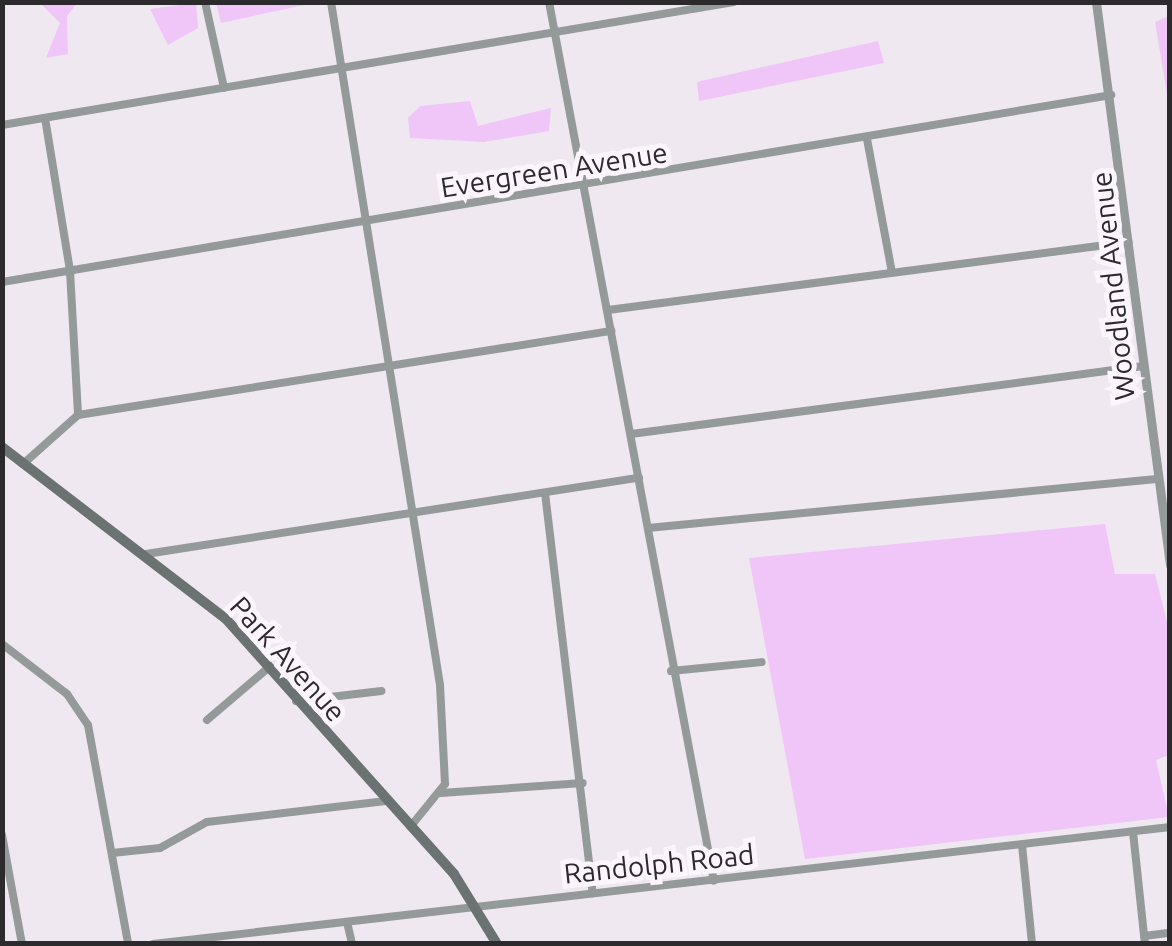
<!DOCTYPE html>
<style>
body{margin:0}
#map{position:relative;width:1172px;height:946px;overflow:hidden;background:#efe8f0;font-family:Ubuntu,sans-serif}
div>[style]{position:absolute}
[style*='--x']{left:calc(var(--x)*1px);top:calc(var(--y)*1px);width:calc(var(--w)*1px);rotate:calc(var(--a)*1deg)}
.green>*{inset:0;background:#f0c5f8}
.minor>*{height:8px;margin:-4px;padding:0 4px;transform-origin:4px;border-radius:4px;background:#949999}
.tertiary>*{height:9px;margin:-4.5px;padding:0 4.5px;transform-origin:4.5px;border-radius:4.5px;background:#949999}
.secondary>*{height:10px;margin:-5px;padding:0 5px;transform-origin:5px;border-radius:5px;background:#6b7372}
span{translate:-50% -50%;white-space:nowrap;text-align:center;line-height:1.15;-webkit-text-stroke:10px #fcf5fd;paint-order:stroke}
.street-label{font-size:28px;color:#2c2a2d}
.frame{position:absolute;inset:0;border:5px solid #2c2a2d;pointer-events:none}
</style>
<div id="map">
<div class="green">
<div style="clip-path:polygon(318px 2px,221px 23px,216px 3px,216px 2px)"></div>
<div style="clip-path:polygon(40px 3px,77px 3px,67px 16px,68px 54px,46px 58px,60px 23px)"></div>
<div style="clip-path:polygon(196px 3px,198px 28px,168px 45px,150px 9px)"></div>
<div style="clip-path:polygon(1169px 16px,1170px 94px,1167px 94px,1155px 22px)"></div>
<div style="clip-path:polygon(878px 41px,884px 63px,699px 101px,697px 82px)"></div>
<div style="clip-path:polygon(470px 101px,478px 126px,551px 108px,549px 131px,484px 142px,410px 138px,408px 118px,420px 106px)"></div>
<div style="clip-path:polygon(1105px 524px,1115px 574px,1155px 574px,1169px 630px,1169px 755px,1156px 760px,1169px 817px,805px 859px,749px 558px)"></div>
</div>
<div class="minor">
<div style="--x:205;--y:2;--w:88;--a:77.5"></div>
<div style="--x:331;--y:2;--w:692;--a:80.93"></div>
<div style="--x:440;--y:685;--w:99;--a:87.1"></div>
<div style="--x:445;--y:784;--w:55;--a:129.1"></div>
<div style="--x:549;--y:2;--w:894;--a:79.37"></div>
<div style="--x:45;--y:118;--w:155;--a:80.7"></div>
<div style="--x:70;--y:271;--w:144;--a:86.8"></div>
<div style="--x:2;--y:125;--w:742;--a:-9.54"></div>
<div style="--x:867;--y:139;--w:136;--a:79.4"></div>
<div style="--x:2;--y:282;--w:1125;--a:-9.57"></div>
<div style="--x:608;--y:310;--w:525;--a:-7.44"></div>
<div style="--x:631;--y:434;--w:517;--a:-7.55"></div>
<div style="--x:23;--y:464;--w:74;--a:-41.7"></div>
<div style="--x:78;--y:415;--w:540;--a:-8.96"></div>
<div style="--x:545;--y:493;--w:403;--a:83.2"></div>
<div style="--x:648;--y:528;--w:511;--a:-5.5"></div>
<div style="--x:146;--y:554;--w:499;--a:-8.8"></div>
<div style="--x:2;--y:644;--w:82;--a:37.6"></div>
<div style="--x:67;--y:694;--w:37;--a:56"></div>
<div style="--x:88;--y:725;--w:223;--a:79.6"></div>
<div style="--x:671;--y:671;--w:91;--a:-5.6"></div>
<div style="--x:296;--y:701;--w:86;--a:-6.7"></div>
<div style="--x:207;--y:720;--w:80;--a:-40.4"></div>
<div style="--x:441;--y:793;--w:142;--a:-4"></div>
<div style="--x:1133;--y:832;--w:113;--a:83.9"></div>
<div style="--x:2;--y:835;--w:111;--a:79.6"></div>
<div style="--x:1022;--y:845;--w:100;--a:84.2"></div>
<div style="--x:112;--y:853;--w:48;--a:-5.9"></div>
<div style="--x:160;--y:848;--w:54;--a:-29"></div>
<div style="--x:207;--y:822;--w:180;--a:-6.7"></div>
<div style="--x:347;--y:922;--w:23;--a:77"></div>
<div style="--x:1144;--y:936;--w:26;--a:-7"></div>
<div style="--x:153;--y:944;--w:1024;--a:-6.56"></div>
</div>
<div class="tertiary">
<div style="--x:1096;--y:2;--w:568;--a:82.51"></div>
</div>
<div class="secondary">
<div style="--x:2;--y:447;--w:282;--a:37.5"></div>
<div style="--x:226;--y:619;--w:342;--a:48.2"></div>
<div style="--x:454;--y:874;--w:82;--a:58.4"></div>
</div>
<div class="street-label">
<span style="left:554px;top:170px;rotate:-9deg">Evergreen Avenue</span>
<span style="left:1113px;top:286px;rotate:-96deg">Woodland Avenue</span>
<span style="left:288px;top:659px;rotate:48deg">Park Avenue</span>
<span style="left:659px;top:864px;rotate:-6deg">Randolph Road</span>
</div>
<div class="frame"></div>
</div>
